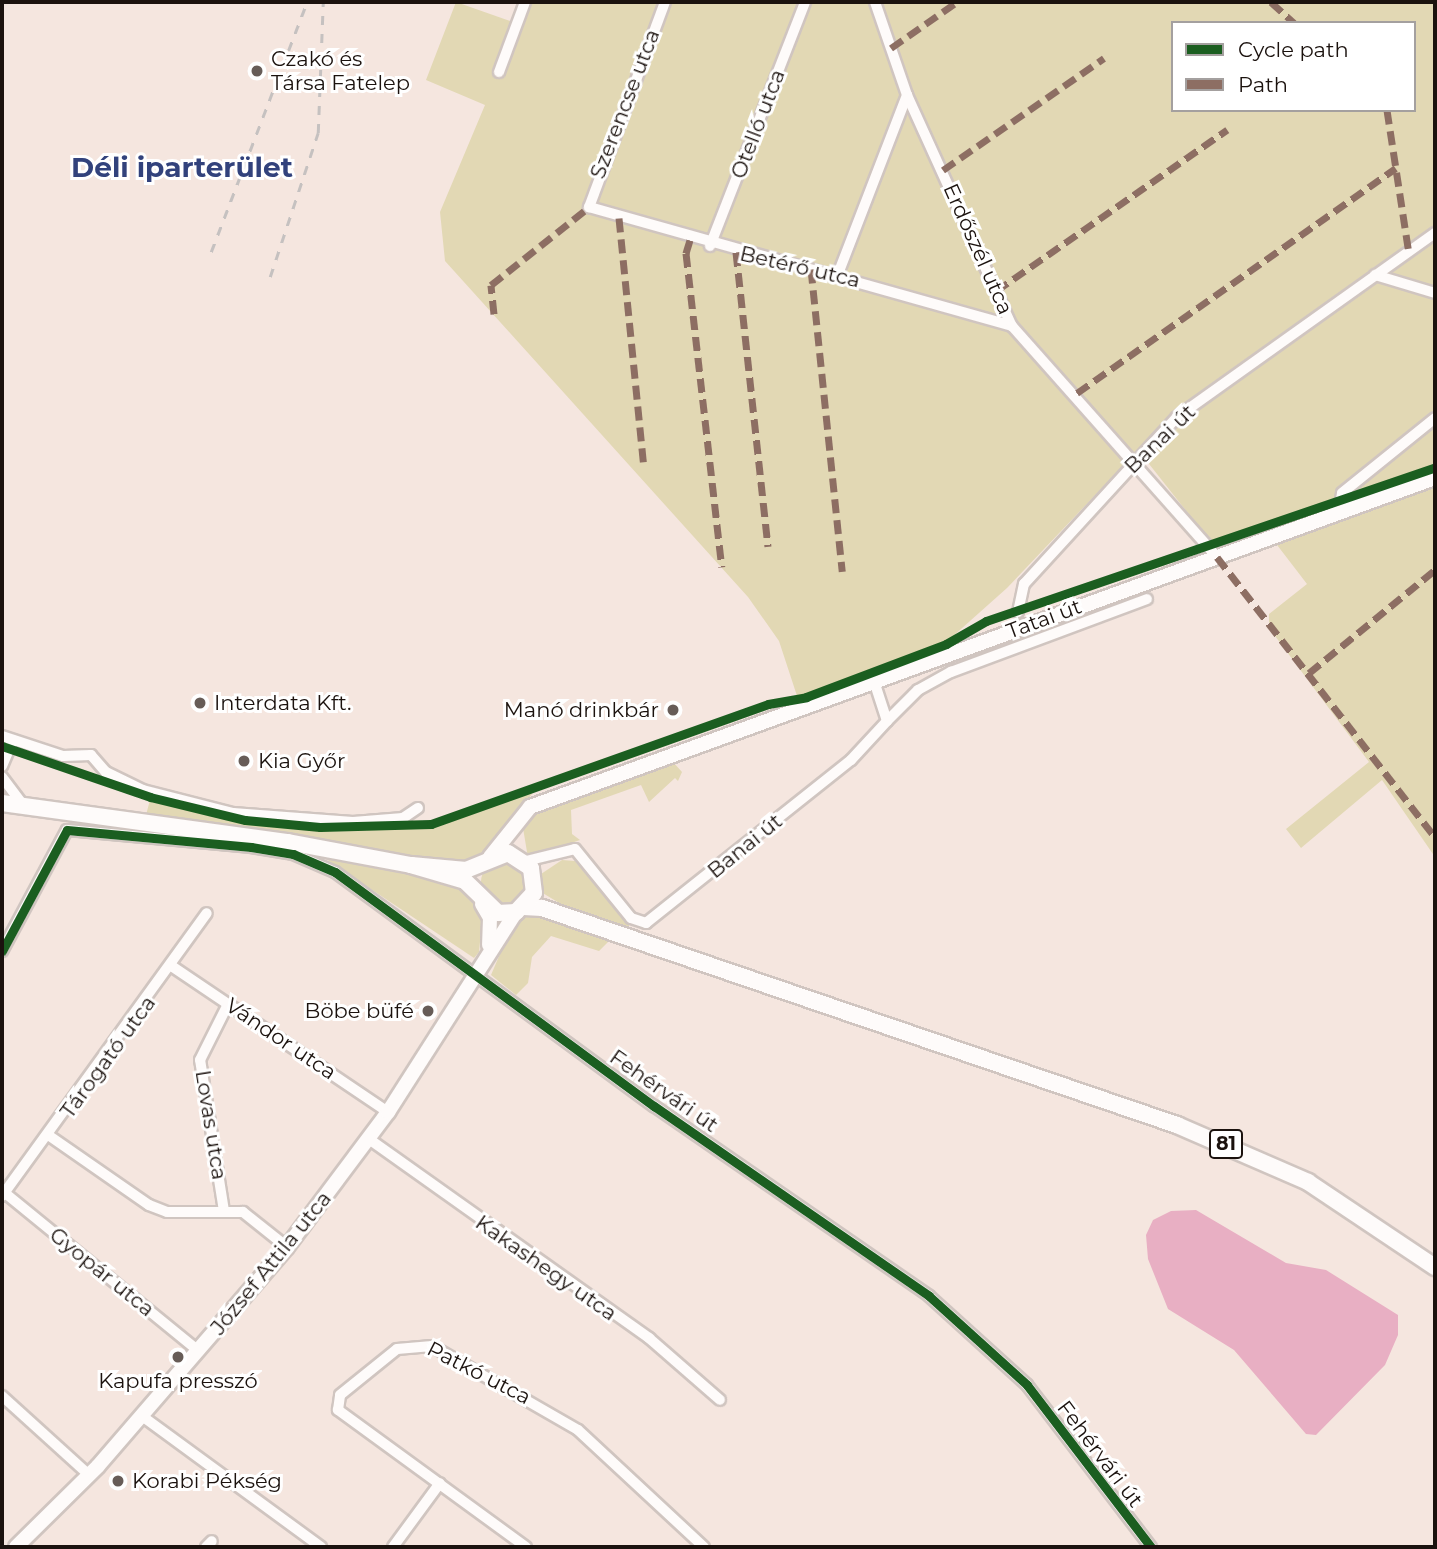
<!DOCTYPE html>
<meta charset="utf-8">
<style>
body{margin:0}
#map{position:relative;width:1437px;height:1549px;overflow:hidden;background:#f5e6df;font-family:Montserrat,sans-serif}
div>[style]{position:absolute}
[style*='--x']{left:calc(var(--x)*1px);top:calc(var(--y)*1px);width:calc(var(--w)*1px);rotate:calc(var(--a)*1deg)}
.green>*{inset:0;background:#e2d8b4}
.round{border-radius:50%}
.water>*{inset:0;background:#e8afc3}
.roads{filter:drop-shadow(2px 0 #d0c5c0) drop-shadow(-2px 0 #d0c5c0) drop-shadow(0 2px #d0c5c0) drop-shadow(0 -2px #d0c5c0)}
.street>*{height:10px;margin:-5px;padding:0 5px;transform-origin:5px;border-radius:5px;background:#fefbfa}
.secondary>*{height:14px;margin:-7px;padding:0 7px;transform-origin:7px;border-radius:7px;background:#fefbfa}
.primary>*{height:16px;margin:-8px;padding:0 8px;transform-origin:8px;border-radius:8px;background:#fefbfa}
.rail>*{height:2.5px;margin-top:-1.25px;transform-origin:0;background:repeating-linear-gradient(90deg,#c5c1c0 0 9px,transparent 0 18px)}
.quiet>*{height:7px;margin-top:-3.5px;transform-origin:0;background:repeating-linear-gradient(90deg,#8d6e63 0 14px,transparent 0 21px)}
.cycleway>*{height:9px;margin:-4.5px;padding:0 4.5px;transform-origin:4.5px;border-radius:4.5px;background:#1b5e20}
.dots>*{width:19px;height:19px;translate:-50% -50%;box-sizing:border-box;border:4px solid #fff;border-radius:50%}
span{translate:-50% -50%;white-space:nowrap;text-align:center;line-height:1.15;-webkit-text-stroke:6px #fff;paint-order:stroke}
.shield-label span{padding:2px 5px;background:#fff;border:2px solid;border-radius:5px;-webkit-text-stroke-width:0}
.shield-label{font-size:19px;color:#1b120e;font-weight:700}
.poi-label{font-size:21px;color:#1b120e}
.left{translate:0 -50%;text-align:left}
.right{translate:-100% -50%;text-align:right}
.street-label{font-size:21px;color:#1b120e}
.district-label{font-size:28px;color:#32427c;font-weight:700}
.frame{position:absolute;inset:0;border:4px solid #1b120e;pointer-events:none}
.legend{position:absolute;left:1171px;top:21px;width:245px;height:91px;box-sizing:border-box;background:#fff;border:2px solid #a4a09f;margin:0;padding:9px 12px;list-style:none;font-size:21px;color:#1b120e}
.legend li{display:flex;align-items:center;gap:14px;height:35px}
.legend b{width:35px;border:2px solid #a4a09f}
</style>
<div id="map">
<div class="green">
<div style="clip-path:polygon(evenodd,456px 2px,513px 22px,521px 2px,1435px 2px,1435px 857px,1382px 780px,1301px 848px,1286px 829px,1369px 762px,1269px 628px,1269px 614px,1307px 584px,1274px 541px,1225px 560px,1138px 450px,1007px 588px,933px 654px,799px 702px,779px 641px,748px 597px,445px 261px,440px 212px,485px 105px,426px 80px,456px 2px,1173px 23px,1414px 23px,1414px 110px,1173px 110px,1173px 23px)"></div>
<div style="clip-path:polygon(673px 762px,682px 772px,678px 781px,675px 778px,649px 802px,641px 785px,571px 810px,572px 834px,580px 840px,528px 858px,523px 828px,533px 814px)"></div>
<div style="clip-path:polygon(534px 791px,494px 848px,457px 865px,146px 815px,150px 800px,246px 824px,321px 831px,422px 828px)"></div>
<div class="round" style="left:481px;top:859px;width:46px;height:46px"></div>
<div style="clip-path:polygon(326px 859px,453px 883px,483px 911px,479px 952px,474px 958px)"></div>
<div style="clip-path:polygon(562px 860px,575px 861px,629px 924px,629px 937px,599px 927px,541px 892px,541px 874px)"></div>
<div style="clip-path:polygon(534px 911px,612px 938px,599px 951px,551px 936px,532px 957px,528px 983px,516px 995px,491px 975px,514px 921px)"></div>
</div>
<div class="water">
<div style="clip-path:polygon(1196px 1210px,1286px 1263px,1326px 1270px,1398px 1315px,1398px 1335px,1385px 1365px,1316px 1435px,1306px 1434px,1234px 1350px,1168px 1309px,1148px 1259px,1146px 1235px,1153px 1220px,1171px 1211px)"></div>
</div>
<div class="roads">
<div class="street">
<div style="--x:665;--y:2;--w:219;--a:110.3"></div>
<div style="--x:589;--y:207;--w:439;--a:15.7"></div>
<div style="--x:875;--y:2;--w:98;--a:71"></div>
<div style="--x:907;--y:95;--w:254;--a:65.6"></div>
<div style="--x:1012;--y:326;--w:309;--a:48.4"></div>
<div style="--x:499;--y:72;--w:75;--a:-69.6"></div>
<div style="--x:710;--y:246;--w:262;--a:-68.7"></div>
<div style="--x:838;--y:274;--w:192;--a:-68.9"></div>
<div style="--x:1375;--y:275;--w:63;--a:16.7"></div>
<div style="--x:1339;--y:512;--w:19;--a:-81"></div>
<div style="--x:1342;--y:493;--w:119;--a:-38.9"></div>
<div style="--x:1018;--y:612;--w:29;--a:-78"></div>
<div style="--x:1024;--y:584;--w:226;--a:-47.5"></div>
<div style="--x:1177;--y:417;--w:317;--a:-35.5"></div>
<div style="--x:887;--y:721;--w:44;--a:-45"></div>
<div style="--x:918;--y:690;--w:38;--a:-29"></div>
<div style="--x:951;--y:672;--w:209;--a:-20.4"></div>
<div style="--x:2;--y:736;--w:64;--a:18.2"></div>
<div style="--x:63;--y:756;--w:28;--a:-2"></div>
<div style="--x:91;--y:755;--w:23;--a:49"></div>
<div style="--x:106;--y:772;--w:41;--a:25.9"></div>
<div style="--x:143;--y:790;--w:93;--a:14.3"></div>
<div style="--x:233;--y:813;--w:120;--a:4.3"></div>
<div style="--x:353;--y:822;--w:50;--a:-4.6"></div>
<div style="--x:403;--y:818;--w:18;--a:-34"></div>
<div style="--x:2;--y:766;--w:28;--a:-67"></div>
<div style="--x:2;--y:777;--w:31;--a:53"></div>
<div style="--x:575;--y:849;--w:89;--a:50.9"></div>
<div style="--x:631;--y:918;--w:16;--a:18"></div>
<div style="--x:646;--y:923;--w:262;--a:-38.5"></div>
<div style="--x:851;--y:760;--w:53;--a:-47.3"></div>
<div style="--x:887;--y:721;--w:42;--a:-108"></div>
<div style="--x:526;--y:861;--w:50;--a:-13.8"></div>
<div style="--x:2;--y:951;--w:137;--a:-61.8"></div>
<div style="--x:67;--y:830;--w:185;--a:5.3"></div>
<div style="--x:251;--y:847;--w:43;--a:9.5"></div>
<div style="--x:293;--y:854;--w:46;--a:23.2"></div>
<div style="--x:335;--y:872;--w:396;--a:36.3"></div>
<div style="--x:654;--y:1106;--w:334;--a:34.6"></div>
<div style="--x:929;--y:1296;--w:132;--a:42.2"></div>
<div style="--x:1027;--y:1385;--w:204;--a:52.6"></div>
<div style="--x:173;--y:967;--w:259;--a:34"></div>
<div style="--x:51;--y:1137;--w:119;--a:34.8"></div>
<div style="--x:149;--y:1205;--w:19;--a:21"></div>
<div style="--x:167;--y:1212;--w:76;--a:0"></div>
<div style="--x:243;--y:1212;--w:56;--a:38.5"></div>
<div style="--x:369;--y:1139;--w:344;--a:35.4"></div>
<div style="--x:649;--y:1338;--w:94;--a:41.1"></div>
<div style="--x:5;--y:1193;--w:250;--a:39.2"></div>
<div style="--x:2;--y:1196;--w:349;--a:-54.1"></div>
<div style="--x:224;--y:1211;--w:153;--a:-99"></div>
<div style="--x:200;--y:1060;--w:63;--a:-63.4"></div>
<div style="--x:2;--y:1396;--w:118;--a:42.2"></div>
<div style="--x:142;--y:1416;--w:222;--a:36.2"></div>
<div style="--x:206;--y:1547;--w:8;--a:-45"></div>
<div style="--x:393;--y:1547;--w:79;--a:-53.7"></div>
<div style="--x:526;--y:1547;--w:233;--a:-143.9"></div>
<div style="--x:338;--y:1410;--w:15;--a:-82"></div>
<div style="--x:340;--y:1395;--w:73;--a:-38.9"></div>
<div style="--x:397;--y:1349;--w:35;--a:-5"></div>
<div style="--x:432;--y:1346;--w:168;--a:29.9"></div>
<div style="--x:578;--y:1430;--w:172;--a:42.9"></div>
</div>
<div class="secondary">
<div style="--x:490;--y:857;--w:64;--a:-51.3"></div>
<div style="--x:530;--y:807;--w:963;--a:-19.98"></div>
<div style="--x:482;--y:904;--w:16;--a:60"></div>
<div style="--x:490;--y:918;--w:27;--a:92"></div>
<div style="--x:16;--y:1547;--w:115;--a:-44.6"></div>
<div style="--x:98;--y:1466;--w:289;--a:-49.2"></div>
<div style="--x:287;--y:1247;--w:169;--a:-53.2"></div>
<div style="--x:388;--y:1112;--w:237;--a:-57.4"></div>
</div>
<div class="primary">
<div style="--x:2;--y:803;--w:289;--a:7.8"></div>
<div style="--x:288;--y:842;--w:125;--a:10.6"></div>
<div style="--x:411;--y:865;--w:56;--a:16.5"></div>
<div style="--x:465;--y:881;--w:46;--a:44.1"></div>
<div style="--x:498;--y:913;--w:18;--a:-3"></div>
<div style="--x:516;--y:912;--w:26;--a:-47"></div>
<div style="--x:534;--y:893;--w:25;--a:-97"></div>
<div style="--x:531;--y:868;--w:27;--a:-147"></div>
<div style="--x:508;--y:853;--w:45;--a:158"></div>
<div style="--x:466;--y:870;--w:55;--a:-174.8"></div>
<div style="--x:524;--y:907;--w:18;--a:3"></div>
<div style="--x:542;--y:908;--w:671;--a:18.87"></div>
<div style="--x:1177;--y:1125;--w:143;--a:23.5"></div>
<div style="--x:1308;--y:1182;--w:153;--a:33.8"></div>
</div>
</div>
<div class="rail">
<div style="--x:211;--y:252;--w:268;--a:-69"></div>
<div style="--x:270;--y:277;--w:152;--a:-71.6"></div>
<div style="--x:318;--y:133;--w:131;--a:-87.8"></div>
</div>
<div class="quiet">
<div style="--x:1271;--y:2;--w:31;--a:42"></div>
<div style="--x:891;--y:48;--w:80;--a:-34.9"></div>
<div style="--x:1387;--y:110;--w:145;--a:81.3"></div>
<div style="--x:943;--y:170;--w:196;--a:-34.8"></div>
<div style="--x:619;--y:218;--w:252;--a:84.3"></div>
<div style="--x:690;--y:240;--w:14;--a:107"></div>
<div style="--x:686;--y:253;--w:316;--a:83.5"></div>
<div style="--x:736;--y:252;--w:296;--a:83.8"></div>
<div style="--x:811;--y:269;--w:304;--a:84.1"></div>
<div style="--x:996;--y:291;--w:282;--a:-34.9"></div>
<div style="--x:494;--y:314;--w:29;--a:-96"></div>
<div style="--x:491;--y:285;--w:125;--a:-38.5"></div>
<div style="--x:1077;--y:393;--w:390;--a:-35.2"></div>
<div style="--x:1217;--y:557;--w:355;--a:52.1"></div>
<div style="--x:1309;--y:673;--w:163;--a:-39.3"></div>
</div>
<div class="cycleway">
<div style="--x:2;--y:746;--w:157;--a:19"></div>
<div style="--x:150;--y:797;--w:98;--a:13.6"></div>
<div style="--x:245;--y:820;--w:75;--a:5.3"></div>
<div style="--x:320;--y:827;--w:111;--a:-1.5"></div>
<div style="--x:431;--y:824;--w:358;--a:-19.6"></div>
<div style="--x:768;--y:704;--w:39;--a:-10"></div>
<div style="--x:806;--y:697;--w:150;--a:-20.7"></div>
<div style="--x:946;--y:644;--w:46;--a:-29.9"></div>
<div style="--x:986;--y:621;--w:475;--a:-18.9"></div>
<div style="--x:2;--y:951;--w:137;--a:-61.8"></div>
<div style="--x:67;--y:830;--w:185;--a:5.3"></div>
<div style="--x:251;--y:847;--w:43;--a:9.5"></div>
<div style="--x:293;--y:854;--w:46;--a:23.2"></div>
<div style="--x:335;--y:872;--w:396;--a:36.3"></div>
<div style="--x:654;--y:1106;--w:334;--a:34.6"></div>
<div style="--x:929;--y:1296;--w:132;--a:42.2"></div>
<div style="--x:1027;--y:1385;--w:204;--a:52.6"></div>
</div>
<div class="dots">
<div style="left:257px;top:71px;background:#675c57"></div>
<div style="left:200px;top:703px;background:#675c57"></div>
<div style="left:673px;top:710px;background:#675c57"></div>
<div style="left:244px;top:761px;background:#675c57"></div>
<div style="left:428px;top:1011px;background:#675c57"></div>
<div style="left:178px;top:1357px;background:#675c57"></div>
<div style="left:118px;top:1481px;background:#675c57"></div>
</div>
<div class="shield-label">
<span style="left:1226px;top:1144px">81</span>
</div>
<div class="poi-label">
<span class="left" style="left:271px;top:71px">Czakó és<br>Társa Fatelep</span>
<span class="left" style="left:214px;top:703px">Interdata Kft.</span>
<span class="right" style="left:659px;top:710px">Manó drinkbár</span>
<span class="left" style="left:258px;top:761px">Kia Győr</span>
<span class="right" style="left:414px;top:1011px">Böbe büfé</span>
<span style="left:178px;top:1381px">Kapufa presszó</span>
<span class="left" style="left:132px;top:1481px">Korabi Pékség</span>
</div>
<div class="street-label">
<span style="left:625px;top:104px;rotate:-69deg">Szerencse utca</span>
<span style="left:758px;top:124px;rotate:-69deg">Otelló utca</span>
<span style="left:978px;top:249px;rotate:66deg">Erdőszél utca</span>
<span style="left:800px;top:267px;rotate:13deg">Betérő utca</span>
<span style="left:1160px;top:439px;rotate:-44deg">Banai út</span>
<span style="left:1044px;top:619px;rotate:-20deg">Tatai út</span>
<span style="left:745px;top:846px;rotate:-39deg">Banai út</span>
<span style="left:281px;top:1039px;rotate:34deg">Vándor utca</span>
<span style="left:108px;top:1057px;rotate:-54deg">Tárogató utca</span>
<span style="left:664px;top:1091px;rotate:35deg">Fehérvári út</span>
<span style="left:211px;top:1125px;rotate:81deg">Lovas utca</span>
<span style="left:271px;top:1263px;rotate:-51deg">József Attila utca</span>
<span style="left:546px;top:1268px;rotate:35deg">Kakashegy utca</span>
<span style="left:102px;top:1272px;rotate:39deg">Gyopár utca</span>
<span style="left:479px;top:1373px;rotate:27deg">Patkó utca</span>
<span style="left:1100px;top:1454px;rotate:53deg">Fehérvári út</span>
</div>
<div class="district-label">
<span style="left:182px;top:167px">Déli iparterület</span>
</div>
<div class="frame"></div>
<ul class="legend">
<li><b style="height:9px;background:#1b5e20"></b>Cycle path</li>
<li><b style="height:9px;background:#8d6e63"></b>Path</li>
</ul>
</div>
